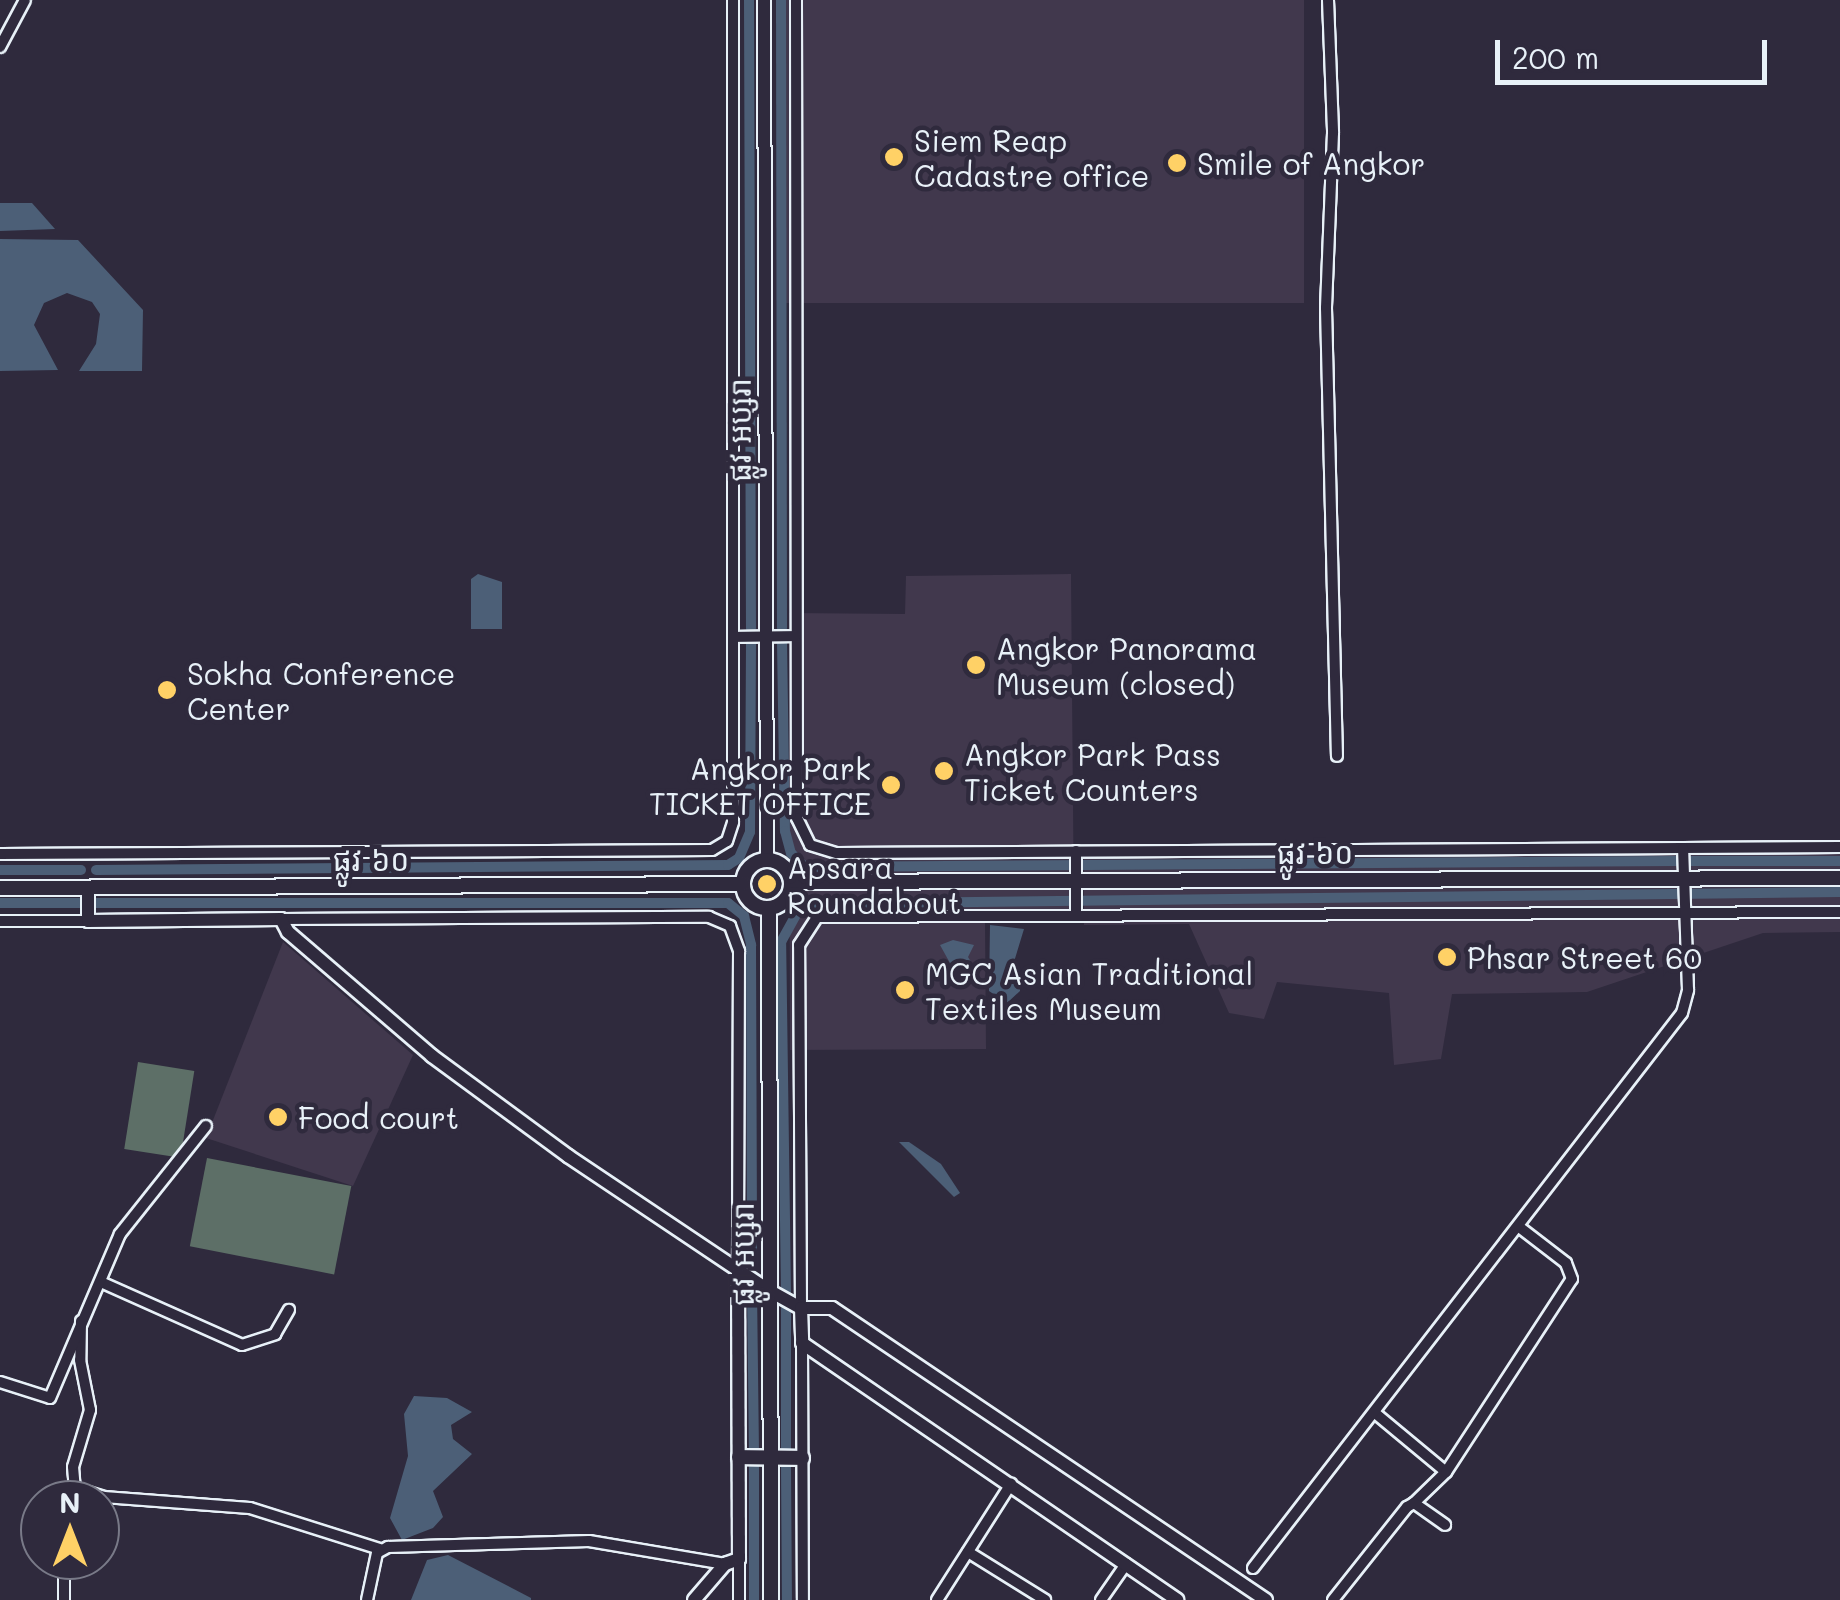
<!DOCTYPE html>
<meta charset="utf-8">
<style>
body{margin:0}
#map{position:relative;width:1840px;height:1600px;overflow:hidden;background:#2f2a3d;font-family:Mali,"Noto Sans Khmer",sans-serif}
div>[style]{position:absolute}
[style*='--x']{left:calc(var(--x)*1px);top:calc(var(--y)*1px);width:calc(var(--w)*1px);rotate:calc(var(--a)*1deg)}
.built>*{inset:0;background:#41384d;transform-origin:0 0}
.green>*{inset:0;background:#5d6f67;transform-origin:0 0}
.water>*{inset:0;background:#4c5f77}
.canal>*{height:10px;margin:-5px;padding:0 5px;transform-origin:5px;border-radius:5px;background:#4c5f77}
.roads{filter:drop-shadow(2px 0 #e8f1f8) drop-shadow(-2px 0 #e8f1f8) drop-shadow(0 2px #e8f1f8) drop-shadow(0 -2px #e8f1f8)}
.minor>*{height:10px;margin:-5px;padding:0 5px;transform-origin:5px;border-radius:5px;background:#2f2a3d}
.tertiary>*{height:12px;margin:-6px;padding:0 6px;transform-origin:6px;border-radius:6px;background:#2f2a3d}
.secondary>*{height:14px;margin:-7px;padding:0 7px;transform-origin:7px;border-radius:7px;background:#2f2a3d}
.secondary>.ring{margin:-7px;padding:0;box-sizing:content-box;background:none;border:14px solid #2f2a3d;border-radius:50%}
.dots>*{width:28px;height:28px;translate:-50% -50%;box-sizing:border-box;border:5px solid #2f2a3d;border-radius:50%}
span{translate:-50% -50%;white-space:nowrap;text-align:center;line-height:1.15;-webkit-text-stroke:9px #2f2a3d;paint-order:stroke}
.poi-label{font-size:30px;color:#e8f1f8}
.left{translate:0 -50%;text-align:left}
.right{translate:-100% -50%;text-align:right}
.street-label{font-size:30px;color:#e8f1f8}
.north{position:absolute;left:20px;top:1480px;width:100px;height:100px;box-sizing:border-box;background:#2f2a3d;border:2px solid #797a88;border-radius:50%;rotate:0deg;font-size:28px;font-weight:700;line-height:40px;text-align:center;color:#e8f1f8}
.north::after{content:'';display:block;margin:auto;width:35px;height:45px;background:#ffd166;clip-path:polygon(50% 0,100% 100%,50% 72%,0 100%)}
.scale{position:absolute;left:1495px;top:40px;width:272px;height:45px;box-sizing:border-box;border:5px solid #e8f1f8;border-top:0;padding-left:12px;font-size:30px;line-height:35px;white-space:nowrap;color:#e8f1f8;-webkit-text-stroke:8px #2f2a3d;paint-order:stroke}
</style>
<div id="map">
<div class="built">
<div style="left:783px;top:0;width:521px;height:303px"></div>
<div style="clip-path:polygon(1071px 574px,1074px 916px,985px 918px,986px 1049px,790px 1050px,789px 613px,905px 614px,906px 576px)"></div>
<div style="clip-path:polygon(1840px 851px,1840px 932px,1763px 933px,1587px 992px,1452px 994px,1441px 1059px,1394px 1065px,1389px 993px,1277px 982px,1264px 1019px,1229px 1013px,1189px 924px,1084px 925px,1084px 854px)"></div>
<div style="clip-path:polygon(283px 942px,413px 1055px,353px 1186px,206px 1138px)"></div>
</div>
<div class="green">
<div style="left:138px;top:1062px;width:57px;height:88px;rotate:9deg"></div>
<div style="left:207px;top:1158px;width:147px;height:90px;rotate:11deg"></div>
</div>
<div class="water">
<div style="clip-path:polygon(0 203px,32px 203px,55px 229px,0 231px)"></div>
<div style="clip-path:polygon(0 239px,78px 240px,143px 310px,142px 371px,79px 371px,96px 344px,100px 314px,92px 302px,67px 293px,44px 303px,34px 325px,58px 370px,0 371px)"></div>
<div style="clip-path:polygon(478px 574px,502px 582px,502px 629px,471px 629px,471px 579px)"></div>
<div style="clip-path:polygon(990px 925px,1024px 929px,1010px 975px,1020px 980px,1020px 991px,1007px 1003px,989px 991px)"></div>
<div style="clip-path:polygon(953px 940px,974px 945px,968px 957px,973px 965px,956px 974px,940px 945px)"></div>
<div style="clip-path:polygon(899px 1142px,909px 1142px,941px 1164px,960px 1193px,954px 1197px)"></div>
<div style="clip-path:polygon(414px 1396px,447px 1398px,472px 1412px,451px 1425px,453px 1439px,472px 1454px,433px 1491px,443px 1517px,433px 1528px,402px 1540px,390px 1518px,408px 1456px,404px 1414px)"></div>
<div style="clip-path:polygon(448px 1555px,531px 1598px,531px 1600px,411px 1600px,427px 1560px)"></div>
</div>
<div class="canal">
<div style="--x:749;--y:0;--w:628;--a:89.82"></div>
<div style="--x:781;--y:0;--w:628;--a:89.91"></div>
<div style="--x:782;--y:643;--w:188;--a:89.1"></div>
<div style="--x:785;--y:831;--w:23;--a:75"></div>
<div style="--x:791;--y:853;--w:20;--a:45"></div>
<div style="--x:805;--y:867;--w:871;--a:-0.39"></div>
<div style="--x:1691;--y:861;--w:149;--a:0"></div>
<div style="--x:0;--y:870;--w:81;--a:0"></div>
<div style="--x:96;--y:870;--w:632;--a:-0.45"></div>
<div style="--x:728;--y:865;--w:13;--a:-32"></div>
<div style="--x:739;--y:858;--w:28;--a:-67"></div>
<div style="--x:750;--y:832;--w:189;--a:-89.7"></div>
<div style="--x:0;--y:903;--w:728;--a:0"></div>
<div style="--x:728;--y:903;--w:21;--a:39"></div>
<div style="--x:744;--y:916;--w:30;--a:76"></div>
<div style="--x:751;--y:945;--w:321;--a:89.8"></div>
<div style="--x:752;--y:1289;--w:161;--a:89.3"></div>
<div style="--x:786;--y:1291;--w:349;--a:-90.8"></div>
<div style="--x:781;--y:942;--w:43;--a:-61.1"></div>
<div style="--x:802;--y:904;--w:1038;--a:-0.66"></div>
<div style="--x:786;--y:1309;--w:141;--a:90"></div>
<div style="--x:754;--y:1465;--w:135;--a:90"></div>
<div style="--x:786;--y:1466;--w:134;--a:89.6"></div>
</div>
<div class="roads">
<div class="minor">
<div style="--x:796;--y:0;--w:818;--a:89.93"></div>
<div style="--x:797;--y:818;--w:30;--a:64"></div>
<div style="--x:810;--y:845;--w:28;--a:17"></div>
<div style="--x:837;--y:853;--w:1003;--a:-0.34"></div>
<div style="--x:1328;--y:0;--w:133;--a:87.8"></div>
<div style="--x:1333;--y:133;--w:175;--a:92.3"></div>
<div style="--x:1326;--y:308;--w:448;--a:88.6"></div>
<div style="--x:0;--y:47;--w:53;--a:-62"></div>
<div style="--x:734;--y:637;--w:62;--a:-0.9"></div>
<div style="--x:1076;--y:851;--w:63;--a:90"></div>
<div style="--x:0;--y:854;--w:712;--a:-0.32"></div>
<div style="--x:712;--y:850;--w:17;--a:-31"></div>
<div style="--x:727;--y:841;--w:20;--a:-72"></div>
<div style="--x:733;--y:822;--w:822;--a:-90"></div>
<div style="--x:281;--y:919;--w:428;--a:-0.3"></div>
<div style="--x:709;--y:917;--w:23;--a:23"></div>
<div style="--x:730;--y:926;--w:27;--a:70"></div>
<div style="--x:739;--y:951;--w:320;--a:90.2"></div>
<div style="--x:0;--y:921;--w:88;--a:0"></div>
<div style="--x:103;--y:1283;--w:152;--a:24"></div>
<div style="--x:242;--y:1345;--w:35;--a:-18"></div>
<div style="--x:275;--y:1334;--w:28;--a:-60"></div>
<div style="--x:801;--y:1308;--w:363;--a:-90.3"></div>
<div style="--x:799;--y:945;--w:33;--a:-57"></div>
<div style="--x:817;--y:917;--w:1023;--a:-0.28"></div>
<div style="--x:81;--y:1321;--w:39;--a:91"></div>
<div style="--x:80;--y:1360;--w:51;--a:78.7"></div>
<div style="--x:90;--y:1410;--w:59;--a:106.6"></div>
<div style="--x:73;--y:1467;--w:21;--a:85"></div>
<div style="--x:75;--y:1488;--w:30;--a:17"></div>
<div style="--x:104;--y:1497;--w:146;--a:4.3"></div>
<div style="--x:250;--y:1508;--w:136;--a:17.5"></div>
<div style="--x:802;--y:1343;--w:257;--a:89.8"></div>
<div style="--x:0;--y:1382;--w:52;--a:17.7"></div>
<div style="--x:50;--y:1398;--w:178;--a:-66.9"></div>
<div style="--x:120;--y:1234;--w:138;--a:-51.5"></div>
<div style="--x:1375;--y:1413;--w:92;--a:39.7"></div>
<div style="--x:1414;--y:1503;--w:45;--a:-44.1"></div>
<div style="--x:1446;--y:1472;--w:230;--a:-56.9"></div>
<div style="--x:1572;--y:1279;--w:17;--a:-111"></div>
<div style="--x:1566;--y:1263;--w:59;--a:-142.5"></div>
<div style="--x:968;--y:1552;--w:91;--a:31.9"></div>
<div style="--x:739;--y:1559;--w:41;--a:90"></div>
<div style="--x:64;--y:1560;--w:40;--a:90"></div>
<div style="--x:1253;--y:1568;--w:701;--a:-52.3"></div>
<div style="--x:1682;--y:1013;--w:24;--a:-75"></div>
<div style="--x:1688;--y:990;--w:142;--a:-92"></div>
<div style="--x:367;--y:1600;--w:48;--a:-78"></div>
<div style="--x:377;--y:1553;--w:13;--a:-29"></div>
<div style="--x:388;--y:1547;--w:201;--a:-1.7"></div>
<div style="--x:589;--y:1541;--w:138;--a:9.6"></div>
<div style="--x:937;--y:1600;--w:138;--a:-57.5"></div>
<div style="--x:1101;--y:1600;--w:44;--a:-55.2"></div>
<div style="--x:1333;--y:1600;--w:119;--a:-51.5"></div>
<div style="--x:1407;--y:1507;--w:8;--a:-30"></div>
<div style="--x:1414;--y:1503;--w:38;--a:35"></div>
</div>
<div class="tertiary">
<div style="--x:764;--y:0;--w:860;--a:89.8"></div>
<div style="--x:88;--y:888;--w:33;--a:90"></div>
<div style="--x:88;--y:921;--w:193;--a:-0.6"></div>
<div style="--x:281;--y:919;--w:15;--a:62"></div>
<div style="--x:288;--y:932;--w:190;--a:40.7"></div>
<div style="--x:432;--y:1056;--w:169;--a:36.3"></div>
<div style="--x:568;--y:1156;--w:243;--a:33.8"></div>
<div style="--x:770;--y:1291;--w:35;--a:29"></div>
<div style="--x:801;--y:1308;--w:31;--a:0"></div>
<div style="--x:832;--y:1308;--w:523;--a:33.93"></div>
<div style="--x:801;--y:1308;--w:35;--a:88"></div>
<div style="--x:802;--y:1343;--w:455;--a:34.4"></div>
<div style="--x:694;--y:1600;--w:48;--a:-49.3"></div>
<div style="--x:725;--y:1564;--w:15;--a:-20"></div>
<div style="--x:739;--y:1559;--w:287;--a:-90.2"></div>
</div>
<div class="secondary">
<div class="ring" style="left:743px;top:860px;width:34px;height:34px"></div>
<div style="--x:791;--y:882;--w:1049;--a:-0.22"></div>
<div style="--x:0;--y:888;--w:743;--a:-0.31"></div>
<div style="--x:769;--y:908;--w:692;--a:89.83"></div>
<div style="--x:739;--y:1457;--w:63;--a:0.9"></div>
</div>
</div>
<div class="dots">
<div style="left:894px;top:157px;background:#ffd166"></div>
<div style="left:1177px;top:163px;background:#ffd166"></div>
<div style="left:976px;top:665px;background:#ffd166"></div>
<div style="left:167px;top:690px;background:#ffd166"></div>
<div style="left:944px;top:771px;background:#ffd166"></div>
<div style="left:891px;top:785px;background:#ffd166"></div>
<div style="left:767px;top:884px;background:#ffd166"></div>
<div style="left:1447px;top:957px;background:#ffd166"></div>
<div style="left:905px;top:990px;background:#ffd166"></div>
<div style="left:278px;top:1117px;background:#ffd166"></div>
</div>
<div class="poi-label">
<span class="left" style="left:914px;top:157px">Siem Reap<br>Cadastre office</span>
<span class="left" style="left:1197px;top:163px">Smile of Angkor</span>
<span class="left" style="left:996px;top:665px">Angkor Panorama<br>Museum (closed)</span>
<span class="left" style="left:187px;top:690px">Sokha Conference<br>Center</span>
<span class="left" style="left:964px;top:771px">Angkor Park Pass<br>Ticket Counters</span>
<span class="right" style="left:871px;top:785px">Angkor Park<br>TICKET OFFICE</span>
<span class="left" style="left:787px;top:884px">Apsara<br>Roundabout</span>
<span class="left" style="left:1467px;top:957px">Phsar Street 60</span>
<span class="left" style="left:925px;top:990px">MGC Asian Traditional<br>Textiles Museum</span>
<span class="left" style="left:298px;top:1117px">Food court</span>
</div>
<div class="street-label">
<span style="left:739px;top:430px;rotate:-90deg">ផ្លូវ អប្សរា</span>
<span style="left:1315px;top:852px">ផ្លូវ ៦០</span>
<span style="left:371px;top:859px">ផ្លូវ ៦០</span>
<span style="left:742px;top:1254px;rotate:-90deg">ផ្លូវ អប្សរា</span>
</div>
<div class="north">N</div>
<div class="scale">200 m</div>
</div>
